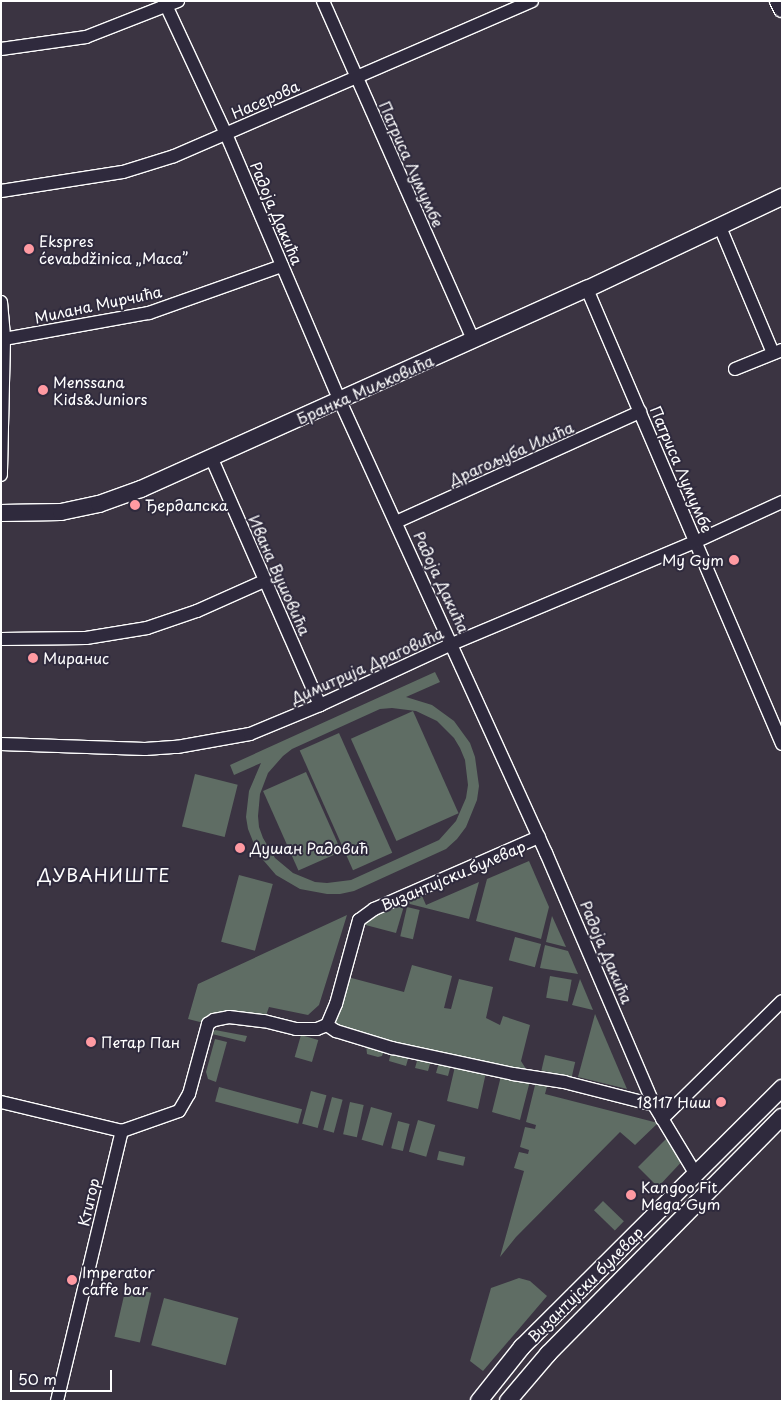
<!DOCTYPE html>
<meta charset="utf-8">
<style>
body{margin:0}
#map{position:relative;width:783px;height:1402px;overflow:hidden;background:#3b3442;font-family:"Playpen Sans",sans-serif}
div>[style]{position:absolute}
[style*='--x']{left:calc(var(--x)*1px);top:calc(var(--y)*1px);width:calc(var(--w)*1px);rotate:calc(var(--a)*1deg)}
.green>*{inset:0;background:#5f6d64;transform-origin:0 0}
.roads{filter:drop-shadow(1px 0 #fff) drop-shadow(-1px 0 #fff) drop-shadow(0 1px #fff) drop-shadow(0 -1px #fff)}
.minor>*{height:12px;margin:-6px;padding:0 6px;transform-origin:6px;border-radius:6px;background:#2f2a3d}
.tertiary>*{height:16px;margin:-8px;padding:0 8px;transform-origin:8px;border-radius:8px;background:#2f2a3d}
.dots>*{width:14px;height:14px;translate:-50% -50%;box-sizing:border-box;border:2px solid #2f2a3d;border-radius:50%}
span{translate:-50% -50%;white-space:nowrap;text-align:center;line-height:1.15;-webkit-text-stroke:4px #2f2a3d;paint-order:stroke}
.street-label{font-size:15px;color:#fff}
.poi-label{font-size:15px;color:#fff}
.left{translate:0 -50%;text-align:left}
.right{translate:-100% -50%;text-align:right}
.quarter-label{font-size:18px;color:#fff;letter-spacing:1px}
.frame{position:absolute;inset:0;border:2px solid #fff;pointer-events:none}
.scale{position:absolute;left:10px;top:1370px;width:102px;height:22px;box-sizing:border-box;border:2px solid #fff;border-top:0;padding-left:6px;font-size:15px;line-height:18px;white-space:nowrap;color:#fff;-webkit-text-stroke:4px #2f2a3d;paint-order:stroke}
</style>
<div id="map">
<div class="green">
<div style="clip-path:polygon(evenodd,435px 672px,440px 682px,406px 697px,432px 705px,454px 721px,470px 743px,475px 757px,479px 786px,477px 800px,466px 827px,457px 839px,446px 849px,354px 891px,340px 894px,327px 894px,300px 889px,276px 875px,258px 854px,248px 829px,246px 817px,249px 791px,261px 763px,234px 775px,230px 765px,435px 672px,392px 708px,416px 711px,437px 721px,454px 738px,460px 748px,465px 760px,468px 785px,466px 798px,456px 821px,439px 840px,351px 880px,327px 883px,315px 882px,293px 873px,275px 858px,263px 838px,259px 827px,258px 816px,260px 794px,268px 773px,283px 756px,292px 749px,380px 709px,392px 708px)"></div>
<div style="left:413px;top:711px;width:112px;height:68px;rotate:66deg"></div>
<div style="left:339px;top:733px;width:131px;height:43px;rotate:66deg"></div>
<div style="left:306px;top:772px;width:87px;height:47px;rotate:66deg"></div>
<div style="left:195px;top:774px;width:44px;height:54px;rotate:14deg"></div>
<div style="clip-path:polygon(529px 861px,549px 907px,541px 939px,476px 921px,487px 879px)"></div>
<div style="left:239px;top:875px;width:35px;height:69px;rotate:15deg"></div>
<div style="clip-path:polygon(479px 882px,469px 919px,394px 900px,419px 889px,426px 905px)"></div>
<div style="clip-path:polygon(390px 902px,404px 906px,396px 933px,358px 923px)"></div>
<div style="left:407px;top:907px;width:13px;height:30px;rotate:13deg"></div>
<div style="clip-path:polygon(347px 915px,319px 1005px,308px 1015px,269px 1007px,264px 1021px,208px 1024px,188px 1019px,198px 984px)"></div>
<div style="clip-path:polygon(552px 916px,566px 947px,546px 942px)"></div>
<div style="left:515px;top:937px;width:27px;height:24px;rotate:15deg"></div>
<div style="clip-path:polygon(545px 945px,568px 951px,578px 974px,540px 968px)"></div>
<div style="clip-path:polygon(412px 965px,452px 976px,444px 1008px,451px 1009px,459px 979px,493px 987px,486px 1018px,500px 1025px,503px 1016px,530px 1025px,521px 1061px,531px 1077px,520px 1120px,492px 1112px,502px 1072px,487px 1068px,478px 1109px,447px 1101px,456px 1062px,452px 1061px,448px 1076px,436px 1073px,440px 1059px,432px 1057px,428px 1071px,415px 1068px,419px 1054px,410px 1052px,406px 1066px,389px 1061px,392px 1048px,384px 1050px,382px 1056px,378px 1057px,367px 1054px,366px 1045px,327px 1025px,344px 976px,404px 992px)"></div>
<div style="left:550px;top:976px;width:22px;height:22px;rotate:10deg"></div>
<div style="clip-path:polygon(580px 979px,593px 1010px,572px 1005px)"></div>
<div style="clip-path:polygon(595px 1014px,627px 1089px,578px 1077px)"></div>
<div style="clip-path:polygon(215px 1030px,247px 1036px,245px 1042px,212px 1034px)"></div>
<div style="left:301px;top:1035px;width:18px;height:23px;rotate:16deg"></div>
<div style="clip-path:polygon(215px 1039px,227px 1042px,216px 1082px,208px 1079px,206px 1072px)"></div>
<div style="left:545px;top:1055px;width:31px;height:16px;rotate:13deg"></div>
<div style="clip-path:polygon(537px 1077px,549px 1079px,545px 1094px,658px 1123px,635px 1145px,620px 1132px,516px 1237px,500px 1257px,524px 1171px,514px 1168px,519px 1152px,528px 1154px,529px 1150px,520px 1147px,525px 1127px,535px 1129px,536px 1125px,526px 1122px)"></div>
<div style="left:219px;top:1087px;width:86px;height:15px;rotate:15deg"></div>
<div style="left:311px;top:1091px;width:16px;height:34px;rotate:15deg"></div>
<div style="left:332px;top:1097px;width:11px;height:34px;rotate:15deg"></div>
<div style="left:350px;top:1102px;width:14px;height:33px;rotate:12deg"></div>
<div style="left:371px;top:1107px;width:22px;height:34px;rotate:16deg"></div>
<div style="left:418px;top:1120px;width:18px;height:33px;rotate:16deg"></div>
<div style="left:398px;top:1121px;width:12px;height:28px;rotate:14deg"></div>
<div style="clip-path:polygon(671px 1134px,686px 1157px,658px 1187px,638px 1167px)"></div>
<div style="left:439px;top:1151px;width:27px;height:9px;rotate:13deg"></div>
<div style="left:603px;top:1201px;width:29px;height:13px;rotate:44deg"></div>
<div style="clip-path:polygon(519px 1278px,530px 1281px,547px 1296px,483px 1371px,470px 1361px,491px 1288px)"></div>
<div style="left:126px;top:1287px;width:26px;height:51px;rotate:13deg"></div>
<div style="left:164px;top:1298px;width:77px;height:49px;rotate:15deg"></div>
</div>
<div class="roads">
<div class="minor">
<div style="--x:164;--y:1;--w:147;--a:65"></div>
<div style="--x:226;--y:134;--w:290;--a:66.9"></div>
<div style="--x:340;--y:401;--w:497;--a:65.5"></div>
<div style="--x:546;--y:853;--w:274;--a:66.8"></div>
<div style="--x:654;--y:1105;--w:79;--a:58.9"></div>
<div style="--x:323;--y:1;--w:371;--a:66.1"></div>
<div style="--x:1;--y:49;--w:86;--a:-8"></div>
<div style="--x:86;--y:37;--w:99;--a:-21.4"></div>
<div style="--x:1;--y:191;--w:123;--a:-8.9"></div>
<div style="--x:123;--y:172;--w:53;--a:-17.4"></div>
<div style="--x:174;--y:156;--w:390;--a:-23.4"></div>
<div style="--x:720;--y:227;--w:137;--a:67.2"></div>
<div style="--x:587;--y:289;--w:495;--a:66.8"></div>
<div style="--x:1;--y:302;--w:37;--a:85"></div>
<div style="--x:4;--y:339;--w:136;--a:91.3"></div>
<div style="--x:4;--y:339;--w:147;--a:-10.2"></div>
<div style="--x:149;--y:313;--w:141;--a:-19.5"></div>
<div style="--x:735;--y:369;--w:51;--a:-22"></div>
<div style="--x:211;--y:457;--w:271;--a:66.3"></div>
<div style="--x:396;--y:522;--w:268;--a:-24.3"></div>
<div style="--x:1;--y:639;--w:85;--a:-0.7"></div>
<div style="--x:86;--y:638;--w:62;--a:-9.3"></div>
<div style="--x:147;--y:628;--w:53;--a:-18.8"></div>
<div style="--x:197;--y:611;--w:73;--a:-24.1"></div>
<div style="--x:1;--y:744;--w:144;--a:2"></div>
<div style="--x:145;--y:749;--w:32;--a:-4"></div>
<div style="--x:177;--y:747;--w:74;--a:-10.1"></div>
<div style="--x:250;--y:734;--w:76;--a:-22.5"></div>
<div style="--x:320;--y:705;--w:145;--a:-24.8"></div>
<div style="--x:452;--y:644;--w:264;--a:-22.8"></div>
<div style="--x:695;--y:542;--w:96;--a:-24.7"></div>
<div style="--x:327;--y:1025;--w:23;--a:-67"></div>
<div style="--x:336;--y:1004;--w:87;--a:-74.7"></div>
<div style="--x:359;--y:920;--w:19;--a:-36"></div>
<div style="--x:374;--y:909;--w:180;--a:-23.6"></div>
<div style="--x:1;--y:1102;--w:124;--a:13.5"></div>
<div style="--x:662;--y:1119;--w:168;--a:-44.5"></div>
<div style="--x:122;--y:1131;--w:60;--a:-19.3"></div>
<div style="--x:179;--y:1111;--w:20;--a:-60"></div>
<div style="--x:189;--y:1094;--w:73;--a:-74.8"></div>
<div style="--x:208;--y:1024;--w:7;--a:-34"></div>
<div style="--x:214;--y:1020;--w:15;--a:-11"></div>
<div style="--x:229;--y:1017;--w:35;--a:7"></div>
<div style="--x:264;--y:1021;--w:33;--a:14"></div>
<div style="--x:296;--y:1029;--w:21;--a:0"></div>
<div style="--x:317;--y:1029;--w:11;--a:-22"></div>
<div style="--x:327;--y:1025;--w:11;--a:34"></div>
<div style="--x:336;--y:1031;--w:59;--a:16.9"></div>
<div style="--x:392;--y:1048;--w:124;--a:12.1"></div>
<div style="--x:513;--y:1074;--w:52;--a:8.9"></div>
<div style="--x:564;--y:1082;--w:93;--a:14.3"></div>
<div style="--x:57;--y:1401;--w:278;--a:-76.5"></div>
</div>
<div class="tertiary">
<div style="--x:778;--y:1;--w:9;--a:63"></div>
<div style="--x:1;--y:513;--w:60;--a:-1"></div>
<div style="--x:61;--y:512;--w:39;--a:-12"></div>
<div style="--x:99;--y:504;--w:45;--a:-19.7"></div>
<div style="--x:141;--y:489;--w:489;--a:-24.2"></div>
<div style="--x:587;--y:289;--w:216;--a:-25.3"></div>
<div style="--x:479;--y:1401;--w:69;--a:-51.5"></div>
<div style="--x:522;--y:1347;--w:367;--a:-44.9"></div>
<div style="--x:508;--y:1401;--w:62;--a:-49.6"></div>
<div style="--x:548;--y:1354;--w:333;--a:-45.4"></div>
</div>
</div>
<div class="dots">
<div style="left:29px;top:249px;background:#ff9aa2"></div>
<div style="left:43px;top:390px;background:#ff9aa2"></div>
<div style="left:135px;top:505px;background:#ff9aa2"></div>
<div style="left:734px;top:560px;background:#ff9aa2"></div>
<div style="left:33px;top:658px;background:#ff9aa2"></div>
<div style="left:240px;top:848px;background:#ff9aa2"></div>
<div style="left:91px;top:1042px;background:#ff9aa2"></div>
<div style="left:721px;top:1102px;background:#ff9aa2"></div>
<div style="left:631px;top:1195px;background:#ff9aa2"></div>
<div style="left:72px;top:1280px;background:#ff9aa2"></div>
</div>
<div class="street-label">
<span style="left:265px;top:99px;rotate:-24deg">Насерова</span>
<span style="left:412px;top:164px;rotate:66deg">Патриса Лумумбе</span>
<span style="left:277px;top:213px;rotate:67deg">Радоја Дакића</span>
<span style="left:98px;top:304px;rotate:-12deg">Милана Мирчића</span>
<span style="left:365px;top:389px;rotate:-24deg">Бранка Миљковића</span>
<span style="left:511px;top:453px;rotate:-24deg">Драгољуба Илића</span>
<span style="left:682px;top:469px;rotate:67deg">Патриса Лумумбе</span>
<span style="left:280px;top:575px;rotate:66deg">Ивана Вушовића</span>
<span style="left:442px;top:582px;rotate:65deg">Радоја Дакића</span>
<span style="left:367px;top:665px;rotate:-24deg">Димитрија Драговића</span>
<span style="left:453px;top:875px;rotate:-23deg">Византијски булевар</span>
<span style="left:607px;top:952px;rotate:67deg">Радоја Дакића</span>
<span style="left:88px;top:1202px;rotate:-77deg">Ктитор</span>
<span style="left:585px;top:1284px;rotate:-45deg">Византијски булевар</span>
</div>
<div class="poi-label">
<span class="left" style="left:39px;top:249px">Ekspres<br>ćevabdžinica „Maca”</span>
<span class="left" style="left:53px;top:390px">Menssana<br>Kids&amp;Juniors</span>
<span class="left" style="left:145px;top:505px">Ђердапска</span>
<span class="right" style="left:724px;top:560px">My Gym</span>
<span class="left" style="left:43px;top:658px">Миранис</span>
<span class="left" style="left:250px;top:848px">Душан Радовић</span>
<span class="left" style="left:101px;top:1042px">Петар Пан</span>
<span class="right" style="left:711px;top:1102px">18117 Ниш</span>
<span class="left" style="left:641px;top:1195px">Kangoo Fit<br>Mega Gym</span>
<span class="left" style="left:82px;top:1280px">Imperator<br>caffe bar</span>
</div>
<div class="quarter-label">
<span style="left:104px;top:875px">ДУВАНИШТЕ</span>
</div>
<div class="frame"></div>
<div class="scale">50 m</div>
</div>
